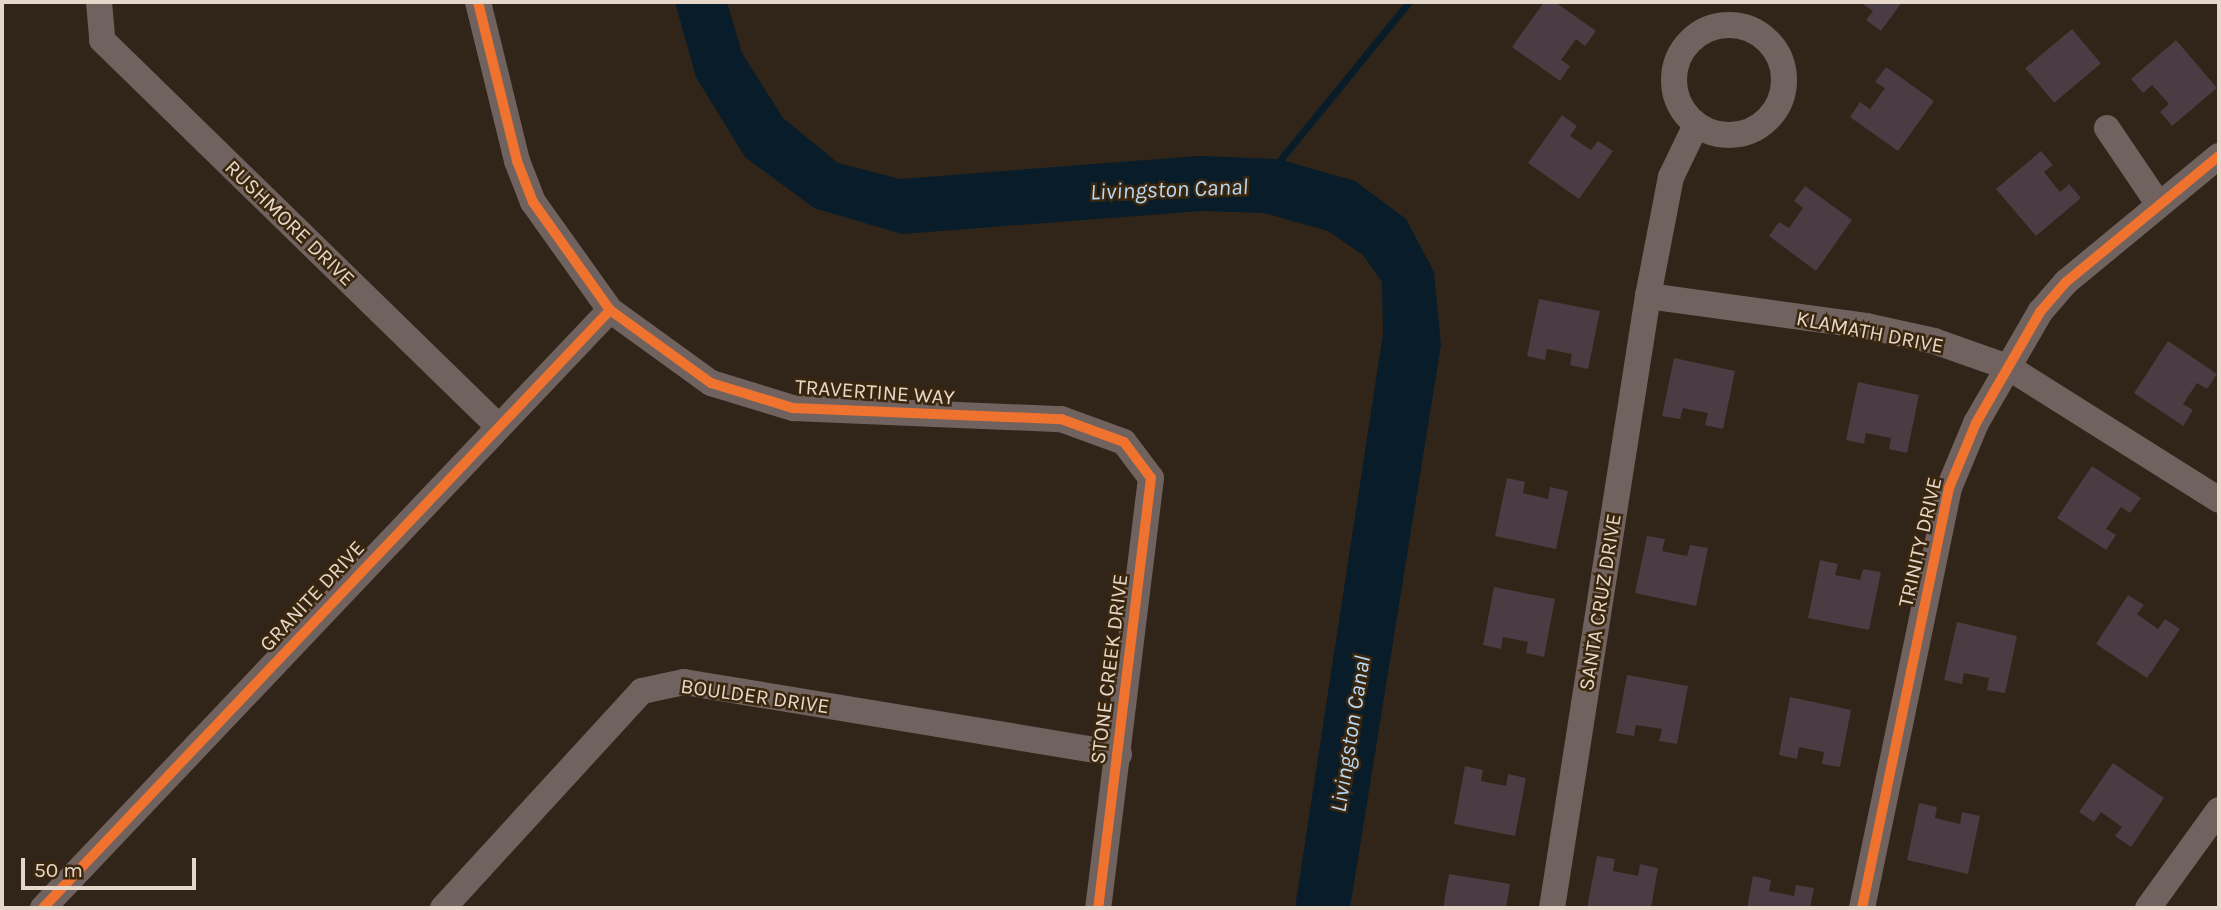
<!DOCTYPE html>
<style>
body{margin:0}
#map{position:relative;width:2221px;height:910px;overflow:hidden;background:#302518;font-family:Karla,sans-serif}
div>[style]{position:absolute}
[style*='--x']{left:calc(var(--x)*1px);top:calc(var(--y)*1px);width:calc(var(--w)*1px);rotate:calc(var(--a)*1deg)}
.water>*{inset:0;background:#081c2a}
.stream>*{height:7px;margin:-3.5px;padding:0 3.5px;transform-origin:3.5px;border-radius:3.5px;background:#081c2a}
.building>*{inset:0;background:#493c42;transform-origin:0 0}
.minor>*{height:26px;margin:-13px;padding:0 13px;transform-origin:13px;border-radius:13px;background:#6f625f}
.minor>.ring{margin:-13px;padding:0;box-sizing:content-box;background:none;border:26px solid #6f625f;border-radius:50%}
.cycleway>*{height:10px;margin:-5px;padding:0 5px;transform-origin:5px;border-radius:5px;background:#ef722f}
span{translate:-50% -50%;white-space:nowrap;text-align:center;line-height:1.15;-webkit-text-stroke:5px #3b260e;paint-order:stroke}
.street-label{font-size:21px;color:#e5d8ca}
.water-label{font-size:23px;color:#b6daf8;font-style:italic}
.frame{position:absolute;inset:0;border:4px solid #e5d8ca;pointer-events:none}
.scale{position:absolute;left:21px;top:858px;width:175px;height:32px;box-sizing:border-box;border:4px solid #e5d8ca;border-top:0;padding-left:9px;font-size:21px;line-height:24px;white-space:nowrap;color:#e5d8ca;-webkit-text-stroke:5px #3b260e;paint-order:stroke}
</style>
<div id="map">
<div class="water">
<div style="clip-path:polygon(675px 2px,727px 2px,742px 53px,783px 118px,838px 163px,900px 179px,1199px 156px,1278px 159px,1355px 181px,1406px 219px,1434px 272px,1441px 345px,1350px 908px,1295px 908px,1383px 334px,1382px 282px,1363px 255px,1328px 231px,1264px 213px,1202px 211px,902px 234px,814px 208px,745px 157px,696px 77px)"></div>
</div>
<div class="stream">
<div style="--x:1276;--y:165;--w:210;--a:-50.8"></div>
</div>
<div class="building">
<div style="clip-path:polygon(1544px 2px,1555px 2px,1596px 31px,1585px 46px,1576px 39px,1561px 60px,1570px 66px,1560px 81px,1512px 47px)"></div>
<div style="clip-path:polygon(1860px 2px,1902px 2px,1881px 31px,1866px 20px,1873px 11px)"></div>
<div style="left:2072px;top:29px;width:45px;height:61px;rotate:50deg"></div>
<div style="clip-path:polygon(2176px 40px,2217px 88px,2172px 126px,2160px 112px,2169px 104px,2152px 85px,2143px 93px,2131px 79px)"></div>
<div style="clip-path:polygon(1886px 67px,1934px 101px,1898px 151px,1850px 117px,1860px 102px,1870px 109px,1885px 88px,1875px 82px)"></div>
<div style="clip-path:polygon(1562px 115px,1577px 126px,1570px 136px,1591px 150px,1598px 141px,1613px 151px,1579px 199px,1528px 163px)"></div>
<div style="clip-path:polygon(2041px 151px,2053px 165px,2044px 172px,2060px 192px,2069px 184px,2081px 198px,2036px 236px,1996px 189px)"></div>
<div style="clip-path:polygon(1805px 186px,1852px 220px,1816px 271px,1769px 236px,1779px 222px,1789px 228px,1803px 208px,1794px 201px)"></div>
<div style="clip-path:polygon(1539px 299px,1600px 311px,1588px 369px,1570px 365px,1572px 354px,1547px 349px,1545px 360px,1527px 356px)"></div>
<div style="clip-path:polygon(2168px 341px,2217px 374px,2207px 389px,2197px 383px,2183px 404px,2193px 410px,2183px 426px,2134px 393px)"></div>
<div style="clip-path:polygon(1674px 358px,1735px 371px,1723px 429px,1705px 425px,1708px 413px,1683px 408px,1680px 419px,1662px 416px)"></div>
<div style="clip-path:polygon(1858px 382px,1919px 395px,1907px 453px,1889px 449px,1891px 438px,1866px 433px,1864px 444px,1846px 440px)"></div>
<div style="clip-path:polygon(2092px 466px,2141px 498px,2130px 513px,2121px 507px,2106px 529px,2116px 535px,2106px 550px,2057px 518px)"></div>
<div style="clip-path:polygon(1507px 478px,1525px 482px,1523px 493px,1548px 499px,1550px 487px,1568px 491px,1556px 549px,1495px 536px)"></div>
<div style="clip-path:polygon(1647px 536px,1665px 539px,1662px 551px,1687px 556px,1690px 545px,1708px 548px,1696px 606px,1635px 593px)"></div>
<div style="clip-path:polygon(1820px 560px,1838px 564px,1835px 575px,1860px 580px,1863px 569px,1881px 572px,1869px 630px,1808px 618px)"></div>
<div style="clip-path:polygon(1494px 587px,1555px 599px,1544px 657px,1526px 653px,1528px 642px,1503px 637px,1501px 649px,1483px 645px)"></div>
<div style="clip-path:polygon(2128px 595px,2144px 605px,2137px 614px,2158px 629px,2165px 619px,2180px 629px,2147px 678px,2096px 644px)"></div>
<div style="clip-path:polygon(1957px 622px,2017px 636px,2005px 693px,1987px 690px,1989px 678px,1964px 673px,1962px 684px,1944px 680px)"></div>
<div style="clip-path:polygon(1627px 675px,1688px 686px,1677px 744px,1659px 741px,1662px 729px,1636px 725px,1634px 736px,1616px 733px)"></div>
<div style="clip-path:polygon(1790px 697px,1851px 710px,1840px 767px,1822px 764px,1824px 752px,1799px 747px,1797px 759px,1779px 755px)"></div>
<div style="clip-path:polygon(2113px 763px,2164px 798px,2131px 847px,2115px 836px,2122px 827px,2101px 812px,2094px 822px,2079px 812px)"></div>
<div style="clip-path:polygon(1465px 766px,1483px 770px,1481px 781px,1506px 786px,1508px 774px,1526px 778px,1515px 836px,1454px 824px)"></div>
<div style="clip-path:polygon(1919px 803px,1937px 807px,1935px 818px,1960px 824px,1962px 812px,1980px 816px,1968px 874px,1907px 860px)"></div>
<div style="clip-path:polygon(1597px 856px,1615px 859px,1613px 871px,1638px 876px,1640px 864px,1658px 868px,1651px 908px,1587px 908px)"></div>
<div style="clip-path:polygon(1449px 874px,1510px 884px,1506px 908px,1443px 908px)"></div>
<div style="clip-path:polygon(1753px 876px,1771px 880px,1769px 891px,1794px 896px,1796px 885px,1814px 888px,1810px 908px,1747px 908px)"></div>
</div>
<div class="minor">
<div style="--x:99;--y:2;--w:38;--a:85"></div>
<div style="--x:102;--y:40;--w:554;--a:44.27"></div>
<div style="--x:478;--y:2;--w:164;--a:76.2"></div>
<div style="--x:517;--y:161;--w:44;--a:68.7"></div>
<div style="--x:533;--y:202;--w:133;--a:54.5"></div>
<div style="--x:610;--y:310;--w:125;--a:35.9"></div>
<div style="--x:711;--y:383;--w:86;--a:17"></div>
<div style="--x:793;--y:408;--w:268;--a:2.4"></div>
<div style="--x:1061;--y:419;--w:67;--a:20.1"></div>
<div style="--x:1124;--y:442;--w:45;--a:53.1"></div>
<div style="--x:1151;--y:478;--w:433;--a:97"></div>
<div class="ring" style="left:1674px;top:25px;width:84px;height:84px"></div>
<div style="--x:2107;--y:128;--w:93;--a:56"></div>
<div style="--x:1648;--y:296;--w:220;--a:7.8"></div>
<div style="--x:1866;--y:326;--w:70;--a:12.4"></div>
<div style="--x:1934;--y:341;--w:78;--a:19.4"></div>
<div style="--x:2008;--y:367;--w:249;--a:32.2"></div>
<div style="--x:43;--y:908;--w:824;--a:-46.52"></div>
<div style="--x:443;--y:908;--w:294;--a:-47.5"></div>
<div style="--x:642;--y:691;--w:43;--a:-12.1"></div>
<div style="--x:684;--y:682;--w:441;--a:9.4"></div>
<div style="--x:1552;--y:908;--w:619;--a:-81.09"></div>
<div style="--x:1648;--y:296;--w:121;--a:-79.1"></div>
<div style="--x:1671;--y:177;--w:58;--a:-64.3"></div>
<div style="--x:1862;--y:908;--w:429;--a:-78.3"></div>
<div style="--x:1949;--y:488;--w:70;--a:-67.4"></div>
<div style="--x:1976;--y:423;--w:128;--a:-60"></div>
<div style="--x:2040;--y:312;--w:40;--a:-49"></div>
<div style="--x:2066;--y:282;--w:198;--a:-39.5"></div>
<div style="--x:2148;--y:908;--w:121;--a:-54.1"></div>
</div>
<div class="cycleway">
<div style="--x:478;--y:2;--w:164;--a:76.2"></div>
<div style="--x:517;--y:161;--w:44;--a:68.7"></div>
<div style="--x:533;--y:202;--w:133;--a:54.5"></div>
<div style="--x:610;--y:310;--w:125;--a:35.9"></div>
<div style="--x:711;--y:383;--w:86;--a:17"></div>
<div style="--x:793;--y:408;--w:268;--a:2.4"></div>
<div style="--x:1061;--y:419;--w:67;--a:20.1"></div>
<div style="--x:1124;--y:442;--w:45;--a:53.1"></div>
<div style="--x:1151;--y:478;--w:433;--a:97"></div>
<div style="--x:43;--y:908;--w:824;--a:-46.52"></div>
<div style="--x:1862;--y:908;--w:429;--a:-78.3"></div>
<div style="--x:1949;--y:488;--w:70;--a:-67.4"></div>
<div style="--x:1976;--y:423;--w:128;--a:-60"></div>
<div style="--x:2040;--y:312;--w:40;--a:-49"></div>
<div style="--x:2066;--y:282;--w:198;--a:-39.5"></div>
</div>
<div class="street-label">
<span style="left:290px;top:223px;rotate:44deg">RUSHMORE DRIVE</span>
<span style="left:1870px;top:332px;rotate:11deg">KLAMATH DRIVE</span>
<span style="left:875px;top:392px;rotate:4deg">TRAVERTINE WAY</span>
<span style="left:1920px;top:542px;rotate:-77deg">TRINITY DRIVE</span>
<span style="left:312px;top:596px;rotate:-47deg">GRANITE DRIVE</span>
<span style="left:1600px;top:602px;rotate:-81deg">SANTA CRUZ DRIVE</span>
<span style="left:1109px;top:669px;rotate:-83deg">STONE CREEK DRIVE</span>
<span style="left:755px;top:696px;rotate:8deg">BOULDER DRIVE</span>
</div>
<div class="water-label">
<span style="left:1169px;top:190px;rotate:-2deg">Livingston Canal</span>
<span style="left:1351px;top:734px;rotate:-81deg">Livingston Canal</span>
</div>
<div class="frame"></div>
<div class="scale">50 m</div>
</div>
